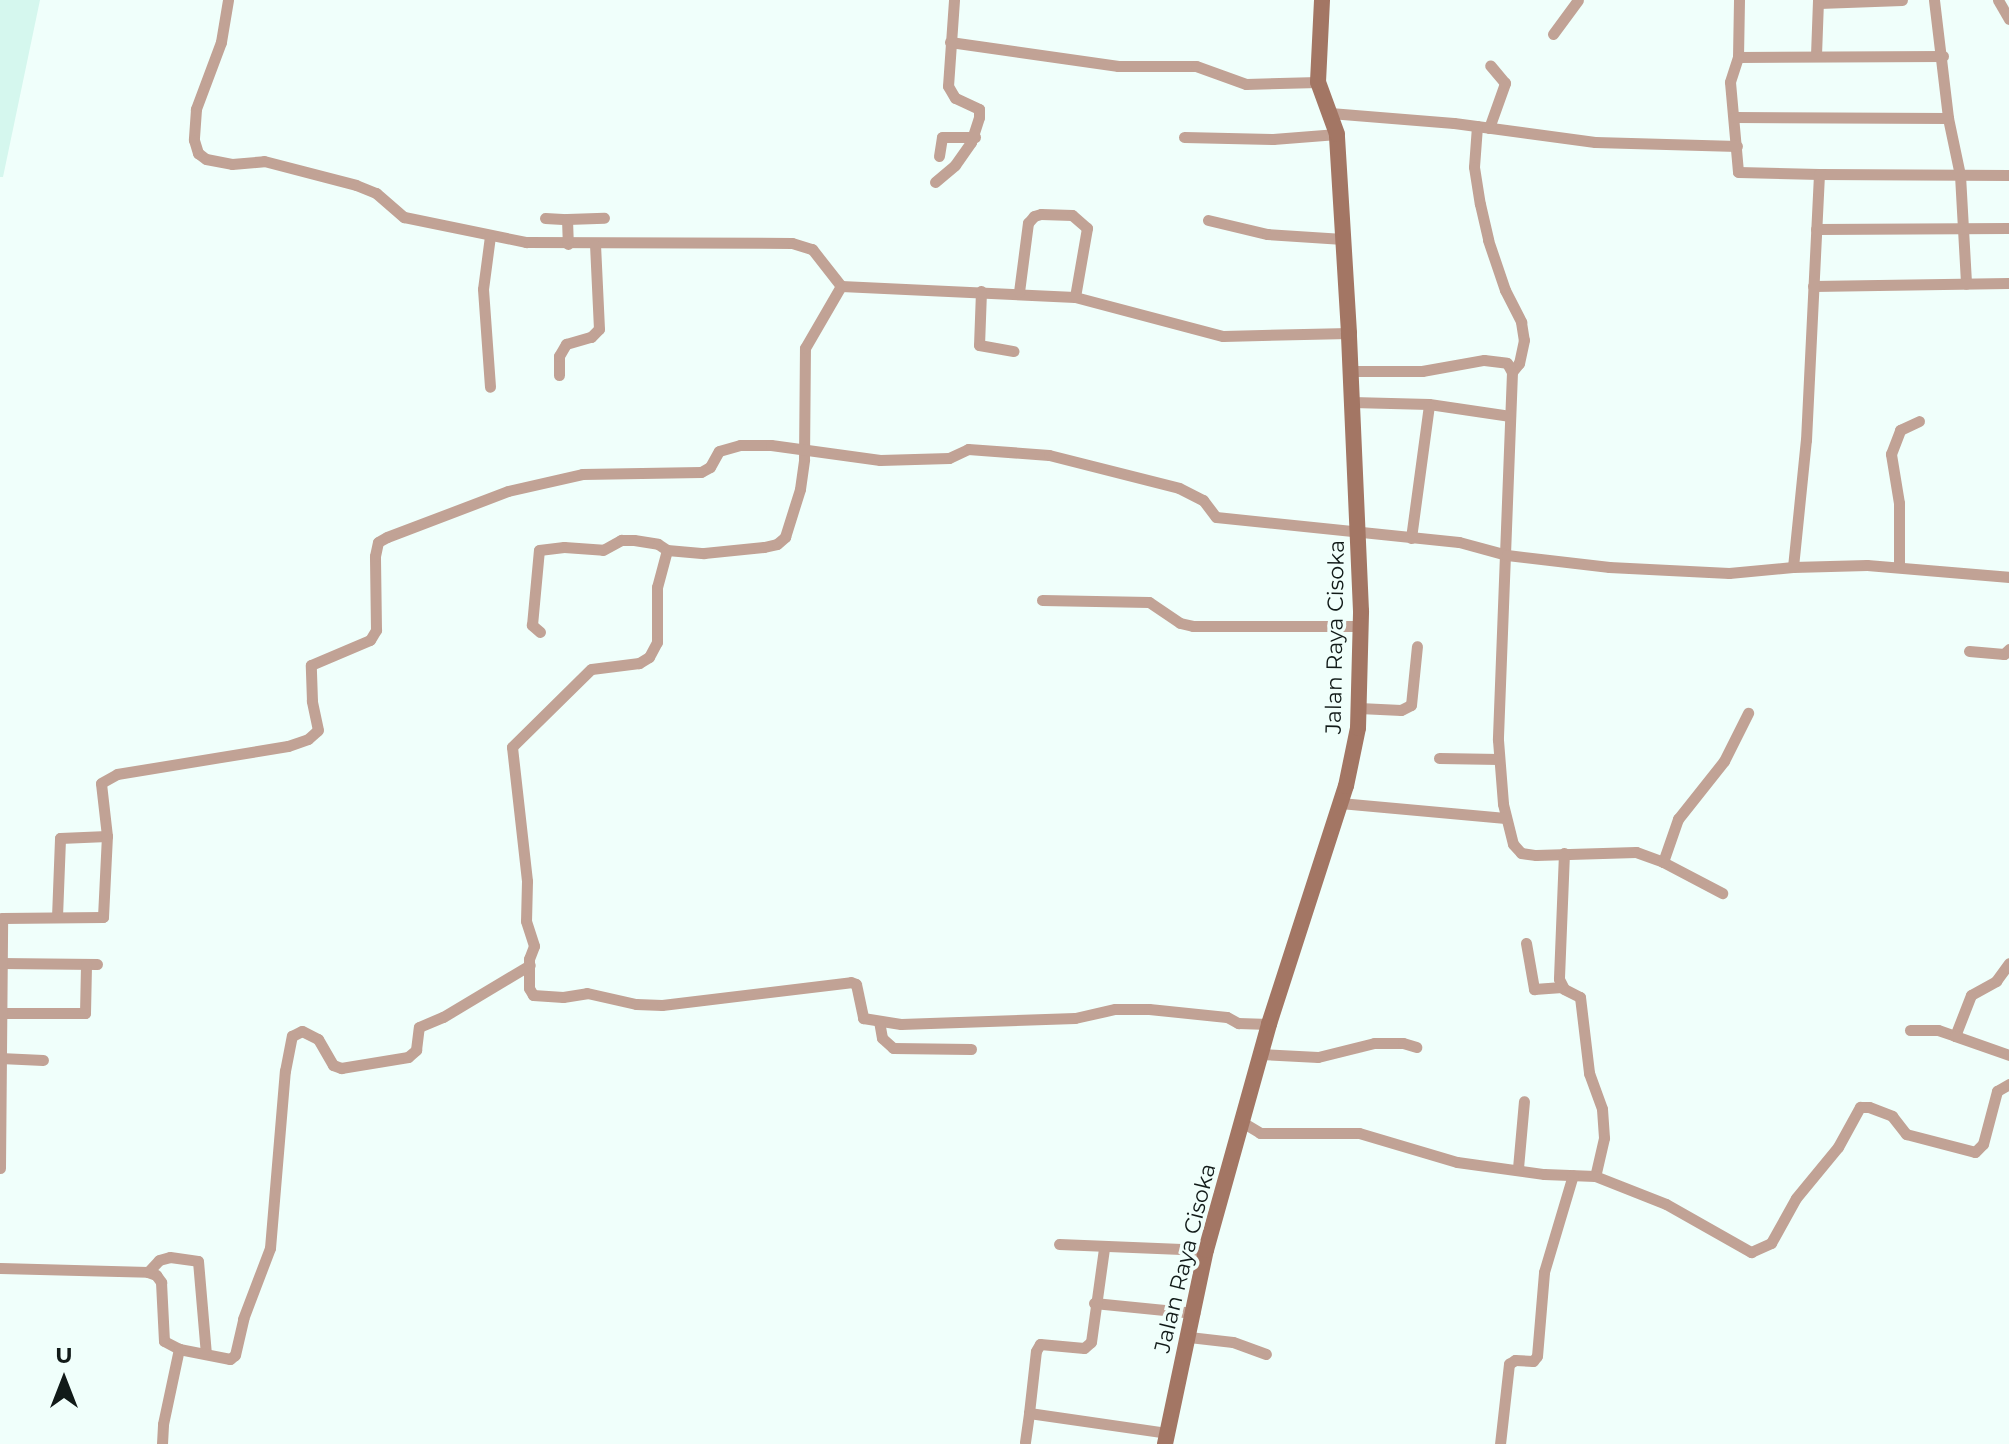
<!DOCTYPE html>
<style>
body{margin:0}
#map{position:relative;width:2009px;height:1444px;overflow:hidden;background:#f0fffb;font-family:Montserrat,sans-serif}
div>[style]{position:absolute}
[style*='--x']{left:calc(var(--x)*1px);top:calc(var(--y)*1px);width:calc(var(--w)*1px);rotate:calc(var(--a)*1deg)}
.built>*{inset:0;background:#d5f7ee}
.street>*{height:11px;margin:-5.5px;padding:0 5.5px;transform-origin:5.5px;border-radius:5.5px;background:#c1a295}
.secondary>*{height:16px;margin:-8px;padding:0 8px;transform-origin:8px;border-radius:8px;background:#a37664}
span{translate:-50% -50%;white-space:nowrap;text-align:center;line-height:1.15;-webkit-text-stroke:7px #f0fffb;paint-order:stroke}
.street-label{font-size:22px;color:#111a18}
.north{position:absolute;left:24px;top:1340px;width:80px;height:80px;-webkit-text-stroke:6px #f0fffb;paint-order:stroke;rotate:0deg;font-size:22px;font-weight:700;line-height:32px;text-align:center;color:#111a18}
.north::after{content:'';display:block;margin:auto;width:28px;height:36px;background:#111a18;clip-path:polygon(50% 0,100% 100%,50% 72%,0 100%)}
</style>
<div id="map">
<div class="built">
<div style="clip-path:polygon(0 0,40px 0,3px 177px,0 177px)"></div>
</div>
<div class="street">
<div style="--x:228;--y:0;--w:43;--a:99.5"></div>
<div style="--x:221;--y:42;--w:72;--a:110.5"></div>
<div style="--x:196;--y:109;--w:31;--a:94"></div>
<div style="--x:194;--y:140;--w:14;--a:73"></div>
<div style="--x:198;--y:153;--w:10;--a:37"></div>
<div style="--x:206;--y:159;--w:26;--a:11"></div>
<div style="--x:232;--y:164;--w:32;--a:-5"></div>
<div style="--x:264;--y:161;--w:95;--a:14.6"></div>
<div style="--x:356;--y:185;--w:22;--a:22"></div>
<div style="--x:376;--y:193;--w:37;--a:41"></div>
<div style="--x:404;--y:217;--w:125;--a:11.6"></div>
<div style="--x:526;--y:242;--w:266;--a:0.2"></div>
<div style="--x:792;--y:243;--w:21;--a:17"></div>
<div style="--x:812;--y:249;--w:47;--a:51.9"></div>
<div style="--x:841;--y:286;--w:234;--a:2.7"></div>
<div style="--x:1075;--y:297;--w:153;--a:14.8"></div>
<div style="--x:1223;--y:336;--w:126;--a:-1.4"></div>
<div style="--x:1739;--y:0;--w:57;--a:91"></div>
<div style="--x:1738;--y:57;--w:26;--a:108"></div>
<div style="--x:1730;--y:82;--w:90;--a:84.9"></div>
<div style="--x:1738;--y:172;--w:81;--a:1.4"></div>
<div style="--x:1934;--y:0;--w:119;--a:83.2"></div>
<div style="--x:1948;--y:118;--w:58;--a:78.1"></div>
<div style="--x:1960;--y:175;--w:109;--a:86.8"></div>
<div style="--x:1998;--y:0;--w:22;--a:60"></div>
<div style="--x:1819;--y:3;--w:83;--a:-2.1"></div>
<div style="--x:1553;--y:34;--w:42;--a:-53.7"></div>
<div style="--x:950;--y:42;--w:170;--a:8.1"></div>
<div style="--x:1118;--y:66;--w:78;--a:0"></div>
<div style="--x:1196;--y:66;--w:53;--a:19.8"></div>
<div style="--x:1246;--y:84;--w:72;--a:-1.6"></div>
<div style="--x:1816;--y:55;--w:55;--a:-87.9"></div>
<div style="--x:1738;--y:57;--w:205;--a:-0.3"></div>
<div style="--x:1330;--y:113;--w:124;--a:4.6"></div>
<div style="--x:1454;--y:123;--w:142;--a:7.7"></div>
<div style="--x:1595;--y:142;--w:142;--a:1.6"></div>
<div style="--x:1734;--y:117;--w:214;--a:0.3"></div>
<div style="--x:1477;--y:126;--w:41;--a:94.2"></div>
<div style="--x:1474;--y:167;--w:37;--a:81"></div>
<div style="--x:1480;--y:204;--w:37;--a:77"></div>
<div style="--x:1488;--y:240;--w:53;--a:71.2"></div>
<div style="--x:1505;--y:290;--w:36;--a:63"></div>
<div style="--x:1521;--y:322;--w:18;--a:81"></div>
<div style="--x:1524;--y:340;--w:24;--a:102"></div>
<div style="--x:1519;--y:363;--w:11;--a:128"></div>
<div style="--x:1489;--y:128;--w:48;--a:-70.4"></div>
<div style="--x:1505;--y:83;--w:23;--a:-130"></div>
<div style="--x:1184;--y:137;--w:89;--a:1.3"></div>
<div style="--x:1273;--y:139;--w:64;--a:-4.5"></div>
<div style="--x:939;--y:156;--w:19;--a:-81"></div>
<div style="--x:942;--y:137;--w:33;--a:0"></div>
<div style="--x:935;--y:182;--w:26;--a:-40"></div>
<div style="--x:955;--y:165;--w:28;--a:-55"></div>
<div style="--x:971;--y:142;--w:26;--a:-72"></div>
<div style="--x:979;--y:117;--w:8;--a:-90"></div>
<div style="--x:979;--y:109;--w:26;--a:-155"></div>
<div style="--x:955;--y:98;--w:14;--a:-120"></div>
<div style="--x:948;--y:86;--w:86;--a:-86"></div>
<div style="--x:545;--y:218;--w:22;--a:3"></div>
<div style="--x:567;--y:219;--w:25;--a:88"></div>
<div style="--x:567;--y:219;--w:37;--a:-2"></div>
<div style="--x:1208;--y:220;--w:61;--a:13.3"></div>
<div style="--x:1267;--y:234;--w:76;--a:3.8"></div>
<div style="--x:1816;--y:229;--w:193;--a:-0.3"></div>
<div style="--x:490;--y:236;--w:53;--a:97.5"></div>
<div style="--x:483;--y:289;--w:98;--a:85.9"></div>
<div style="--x:1813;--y:286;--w:196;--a:-0.9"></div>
<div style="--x:981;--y:291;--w:54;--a:92.1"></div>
<div style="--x:979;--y:345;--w:35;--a:10"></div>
<div style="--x:1019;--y:292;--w:70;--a:-82.6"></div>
<div style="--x:1028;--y:223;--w:9;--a:-49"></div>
<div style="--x:1034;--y:216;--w:7;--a:-16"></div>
<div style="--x:1041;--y:214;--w:31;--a:2"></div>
<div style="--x:1072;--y:215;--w:20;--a:41"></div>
<div style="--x:1087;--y:228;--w:70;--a:99.9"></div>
<div style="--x:1350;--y:371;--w:72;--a:0"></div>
<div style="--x:1422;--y:371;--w:63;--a:-10.1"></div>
<div style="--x:1484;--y:360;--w:23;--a:7"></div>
<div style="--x:1507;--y:363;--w:10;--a:61"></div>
<div style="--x:1512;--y:372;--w:368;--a:92.2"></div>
<div style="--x:1498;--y:740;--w:64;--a:85.5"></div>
<div style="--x:1503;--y:804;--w:41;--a:76"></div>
<div style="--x:1513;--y:844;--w:12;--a:48"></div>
<div style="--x:1521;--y:853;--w:15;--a:8"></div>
<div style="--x:1536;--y:855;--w:100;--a:-1.7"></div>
<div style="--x:1636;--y:852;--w:29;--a:20"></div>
<div style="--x:1663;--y:862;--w:67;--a:27.7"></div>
<div style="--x:559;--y:375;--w:19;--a:-90"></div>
<div style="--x:559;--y:356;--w:14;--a:-60"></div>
<div style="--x:566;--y:344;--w:26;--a:-16"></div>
<div style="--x:591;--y:337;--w:11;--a:-45"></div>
<div style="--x:599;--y:329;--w:84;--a:-92.7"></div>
<div style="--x:1352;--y:402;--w:77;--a:1.5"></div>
<div style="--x:1429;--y:404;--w:82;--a:8.4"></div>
<div style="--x:1411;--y:538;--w:135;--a:-82.3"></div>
<div style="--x:667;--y:550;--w:38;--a:105"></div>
<div style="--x:657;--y:587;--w:55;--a:90"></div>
<div style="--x:657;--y:642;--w:17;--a:118"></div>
<div style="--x:649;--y:657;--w:12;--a:149"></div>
<div style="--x:639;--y:663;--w:48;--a:172.9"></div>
<div style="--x:591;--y:669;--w:111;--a:135.4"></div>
<div style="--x:512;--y:747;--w:135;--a:83.6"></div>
<div style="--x:527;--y:881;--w:40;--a:91.4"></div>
<div style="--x:526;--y:921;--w:26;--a:72"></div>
<div style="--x:534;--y:946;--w:14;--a:111"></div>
<div style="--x:529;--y:959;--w:29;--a:90"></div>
<div style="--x:529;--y:988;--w:8;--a:60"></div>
<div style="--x:533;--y:995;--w:30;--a:4"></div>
<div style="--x:563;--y:997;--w:24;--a:-9"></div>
<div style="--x:587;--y:993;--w:50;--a:12.7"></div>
<div style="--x:636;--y:1004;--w:26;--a:2"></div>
<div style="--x:662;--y:1005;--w:190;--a:-6.9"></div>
<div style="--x:851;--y:982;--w:5;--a:22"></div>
<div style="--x:856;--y:984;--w:35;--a:78"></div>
<div style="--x:863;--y:1018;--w:38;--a:9"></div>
<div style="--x:901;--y:1024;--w:174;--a:-2"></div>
<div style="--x:1075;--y:1018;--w:41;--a:-12.7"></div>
<div style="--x:1115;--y:1009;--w:34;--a:0"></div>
<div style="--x:1149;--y:1009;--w:78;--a:5.9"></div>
<div style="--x:1227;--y:1017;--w:13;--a:29"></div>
<div style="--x:1238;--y:1023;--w:31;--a:2"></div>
<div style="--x:1793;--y:567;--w:74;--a:-1.5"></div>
<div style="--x:1867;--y:565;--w:143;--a:4.8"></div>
<div style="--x:1899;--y:567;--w:64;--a:-90"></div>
<div style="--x:1899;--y:503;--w:50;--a:-99.3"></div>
<div style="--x:1891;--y:454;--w:26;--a:-69"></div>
<div style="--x:1900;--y:430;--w:21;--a:-25"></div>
<div style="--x:1042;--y:600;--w:107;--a:1.1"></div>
<div style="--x:1149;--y:602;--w:37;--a:34"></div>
<div style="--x:1180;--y:623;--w:13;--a:13"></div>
<div style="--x:1193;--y:626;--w:168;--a:0"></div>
<div style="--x:540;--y:632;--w:11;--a:-139"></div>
<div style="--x:532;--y:625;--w:75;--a:-84.7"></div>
<div style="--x:539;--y:550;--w:25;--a:-7"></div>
<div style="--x:564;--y:547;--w:39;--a:4"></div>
<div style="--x:603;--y:550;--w:21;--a:-29"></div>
<div style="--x:621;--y:540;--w:13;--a:0"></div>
<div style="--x:634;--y:540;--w:24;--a:9"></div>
<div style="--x:658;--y:544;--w:11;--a:34"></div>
<div style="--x:667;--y:550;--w:37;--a:5"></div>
<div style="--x:704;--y:553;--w:60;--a:-5.7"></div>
<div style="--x:764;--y:547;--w:13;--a:-13"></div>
<div style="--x:777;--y:544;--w:11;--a:-41"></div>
<div style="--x:785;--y:537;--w:50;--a:-72.6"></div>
<div style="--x:800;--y:489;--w:30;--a:-82"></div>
<div style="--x:804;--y:459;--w:111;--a:-89.5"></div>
<div style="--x:805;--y:348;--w:72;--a:-59.9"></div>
<div style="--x:1969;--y:651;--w:35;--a:5"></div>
<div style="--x:2004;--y:654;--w:7;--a:-45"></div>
<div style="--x:1359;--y:708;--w:42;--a:2.7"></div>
<div style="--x:1401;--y:710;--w:11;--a:-27"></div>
<div style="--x:1411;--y:705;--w:59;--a:-84.2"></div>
<div style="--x:1439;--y:758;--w:60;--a:1"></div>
<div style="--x:1340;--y:803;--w:166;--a:5.2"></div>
<div style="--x:1564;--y:853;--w:126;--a:92.3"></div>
<div style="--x:1559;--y:979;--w:11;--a:63"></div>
<div style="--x:1564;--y:989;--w:18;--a:27"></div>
<div style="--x:1580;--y:997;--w:77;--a:83.2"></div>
<div style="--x:1589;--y:1073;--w:38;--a:70"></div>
<div style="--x:1602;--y:1109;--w:29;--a:86"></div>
<div style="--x:1604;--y:1138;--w:39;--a:103"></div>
<div style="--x:1663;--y:862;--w:46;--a:-70.8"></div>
<div style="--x:1678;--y:819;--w:74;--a:-51.6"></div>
<div style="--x:1724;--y:761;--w:54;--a:-63.4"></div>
<div style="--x:57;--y:917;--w:79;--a:-87.8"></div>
<div style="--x:60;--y:838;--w:47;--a:-2.4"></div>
<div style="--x:1526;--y:943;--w:47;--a:80.1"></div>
<div style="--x:1534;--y:989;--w:28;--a:-4"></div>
<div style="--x:0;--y:963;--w:97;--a:0.6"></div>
<div style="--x:0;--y:1013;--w:85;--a:0"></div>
<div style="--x:85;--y:1013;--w:49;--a:-88.8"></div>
<div style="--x:879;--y:1021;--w:17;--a:80"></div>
<div style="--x:882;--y:1038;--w:15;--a:42"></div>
<div style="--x:893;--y:1048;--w:78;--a:0.7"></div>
<div style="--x:1910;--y:1030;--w:28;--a:0"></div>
<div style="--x:1938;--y:1030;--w:18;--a:19"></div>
<div style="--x:1955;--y:1036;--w:44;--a:-68.7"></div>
<div style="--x:1971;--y:995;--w:29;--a:-29"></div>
<div style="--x:1996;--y:981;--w:22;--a:-54"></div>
<div style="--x:1955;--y:1036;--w:57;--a:19.4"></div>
<div style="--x:1260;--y:1054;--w:58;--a:3"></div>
<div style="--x:1318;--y:1057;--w:58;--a:-14"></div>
<div style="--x:1374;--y:1043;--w:29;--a:0"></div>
<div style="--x:1403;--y:1043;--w:14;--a:17"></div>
<div style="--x:0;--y:1058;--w:43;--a:2.7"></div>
<div style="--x:1242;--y:1122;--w:21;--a:31"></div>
<div style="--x:1260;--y:1133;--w:99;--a:0"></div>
<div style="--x:1359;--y:1133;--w:102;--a:16.5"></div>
<div style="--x:1457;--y:1162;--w:88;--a:7.9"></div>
<div style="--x:1544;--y:1174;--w:51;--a:2.2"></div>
<div style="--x:1595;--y:1176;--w:76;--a:21.5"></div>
<div style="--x:1666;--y:1204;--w:98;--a:29.5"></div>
<div style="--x:1751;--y:1252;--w:22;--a:-24"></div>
<div style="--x:1771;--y:1243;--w:51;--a:-60.9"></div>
<div style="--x:1796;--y:1198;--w:66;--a:-50.5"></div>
<div style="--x:1838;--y:1147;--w:46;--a:-61.2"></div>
<div style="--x:1860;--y:1107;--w:9;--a:0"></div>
<div style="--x:1869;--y:1107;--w:25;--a:21"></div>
<div style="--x:1892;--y:1116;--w:23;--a:52"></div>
<div style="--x:1906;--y:1134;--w:71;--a:14.6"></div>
<div style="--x:1975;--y:1152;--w:11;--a:-45"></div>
<div style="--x:1983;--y:1144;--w:55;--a:-75.2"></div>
<div style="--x:1997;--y:1091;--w:14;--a:-30"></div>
<div style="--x:0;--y:1168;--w:250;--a:-89.5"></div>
<div style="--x:2;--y:918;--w:101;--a:-0.6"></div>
<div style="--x:103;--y:917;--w:81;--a:-87.2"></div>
<div style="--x:107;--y:836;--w:53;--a:-96.5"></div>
<div style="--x:101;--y:783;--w:18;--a:-29"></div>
<div style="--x:117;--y:774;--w:173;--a:-9.3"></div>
<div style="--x:288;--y:746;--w:21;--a:-19"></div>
<div style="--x:308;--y:739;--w:13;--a:-42"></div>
<div style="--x:318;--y:730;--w:30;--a:-102"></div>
<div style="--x:312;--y:701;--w:36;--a:-92"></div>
<div style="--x:311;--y:665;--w:64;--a:-23"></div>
<div style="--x:370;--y:640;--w:12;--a:-59"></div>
<div style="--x:376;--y:630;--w:74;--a:-90.8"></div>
<div style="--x:375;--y:556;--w:14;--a:-78"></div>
<div style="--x:378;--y:542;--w:10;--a:-29"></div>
<div style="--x:387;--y:537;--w:129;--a:-20.8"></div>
<div style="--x:508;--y:491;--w:76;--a:-12.9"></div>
<div style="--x:582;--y:474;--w:119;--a:-1"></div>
<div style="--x:701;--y:472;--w:10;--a:-29"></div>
<div style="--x:710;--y:467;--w:18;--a:-61"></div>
<div style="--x:719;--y:451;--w:22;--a:-16"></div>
<div style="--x:740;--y:445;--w:31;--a:0"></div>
<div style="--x:771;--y:445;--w:110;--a:7.8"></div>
<div style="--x:880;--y:460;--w:69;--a:-1.7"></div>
<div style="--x:949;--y:458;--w:21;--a:-25"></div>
<div style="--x:968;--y:449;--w:81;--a:4.2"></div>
<div style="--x:1049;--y:455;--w:134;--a:14.2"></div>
<div style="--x:1179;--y:488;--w:27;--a:27"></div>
<div style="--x:1203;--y:500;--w:21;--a:53"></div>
<div style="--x:1216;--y:517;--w:244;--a:5.9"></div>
<div style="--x:1459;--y:542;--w:50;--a:15.2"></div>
<div style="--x:1507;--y:555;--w:103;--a:6.7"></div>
<div style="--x:1609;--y:567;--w:120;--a:2.9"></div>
<div style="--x:1729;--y:573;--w:64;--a:-5.4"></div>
<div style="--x:1793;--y:567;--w:128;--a:-84.2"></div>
<div style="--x:1806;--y:440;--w:266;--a:-87.2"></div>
<div style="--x:1819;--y:174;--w:190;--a:0.3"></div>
<div style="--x:1518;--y:1168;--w:67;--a:-84.9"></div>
<div style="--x:1059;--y:1244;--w:147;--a:2.3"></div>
<div style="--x:0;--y:1268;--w:148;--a:1.5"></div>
<div style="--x:148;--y:1272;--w:9;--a:21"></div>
<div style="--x:156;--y:1275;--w:9;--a:54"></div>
<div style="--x:161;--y:1282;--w:59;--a:87.1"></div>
<div style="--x:164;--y:1341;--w:17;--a:28"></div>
<div style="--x:148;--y:1272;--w:16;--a:-47"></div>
<div style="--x:159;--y:1260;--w:11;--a:-15"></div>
<div style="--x:170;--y:1257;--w:28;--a:8"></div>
<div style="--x:198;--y:1261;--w:93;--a:85.1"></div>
<div style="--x:1094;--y:1303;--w:101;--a:5.7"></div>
<div style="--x:1189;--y:1337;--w:44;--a:6.5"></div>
<div style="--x:1233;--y:1342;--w:35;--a:20"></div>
<div style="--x:1029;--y:1413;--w:62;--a:-83.6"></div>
<div style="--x:1036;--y:1351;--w:8;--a:-60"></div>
<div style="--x:1040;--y:1344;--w:44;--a:5.2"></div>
<div style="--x:1084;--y:1348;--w:9;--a:-41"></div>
<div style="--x:1091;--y:1342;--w:95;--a:-82.1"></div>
<div style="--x:1025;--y:1442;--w:29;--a:-82"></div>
<div style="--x:1029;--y:1413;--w:139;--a:8.2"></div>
<div style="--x:162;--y:1444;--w:20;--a:-87"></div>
<div style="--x:163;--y:1424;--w:77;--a:-78"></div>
<div style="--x:179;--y:1349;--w:52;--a:11.1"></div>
<div style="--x:230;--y:1359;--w:6;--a:-39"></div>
<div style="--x:235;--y:1355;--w:37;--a:-77"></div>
<div style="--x:243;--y:1319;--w:76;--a:-69.2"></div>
<div style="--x:270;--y:1248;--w:178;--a:-85.2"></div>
<div style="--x:285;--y:1071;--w:36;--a:-79"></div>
<div style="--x:292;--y:1036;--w:11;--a:-27"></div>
<div style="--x:302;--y:1031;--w:18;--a:27"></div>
<div style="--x:318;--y:1039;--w:30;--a:60"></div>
<div style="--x:333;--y:1065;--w:9;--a:21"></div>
<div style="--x:341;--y:1068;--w:68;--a:-9.3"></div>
<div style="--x:408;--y:1057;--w:11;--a:-41"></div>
<div style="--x:416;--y:1050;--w:23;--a:-83"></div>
<div style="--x:419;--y:1027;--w:26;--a:-23"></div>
<div style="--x:443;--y:1017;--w:101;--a:-30.9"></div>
<div style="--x:1500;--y:1444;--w:81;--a:-83.6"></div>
<div style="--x:1509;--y:1364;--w:7;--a:-34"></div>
<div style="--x:1515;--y:1360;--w:18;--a:3"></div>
<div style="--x:1533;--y:1361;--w:6;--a:-51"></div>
<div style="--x:1537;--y:1356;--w:84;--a:-85.2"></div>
<div style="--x:1544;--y:1272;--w:101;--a:-73.4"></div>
</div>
<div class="secondary">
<div style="--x:1165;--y:1444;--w:198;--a:-78.1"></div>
<div style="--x:1206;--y:1250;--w:235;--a:-74.4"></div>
<div style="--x:1269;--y:1024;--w:250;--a:-72.1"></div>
<div style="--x:1346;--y:786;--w:59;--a:-78.3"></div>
<div style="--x:1358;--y:728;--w:117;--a:-88.5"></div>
<div style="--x:1361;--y:611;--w:278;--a:-92.5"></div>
<div style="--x:1349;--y:333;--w:199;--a:-93.5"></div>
<div style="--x:1337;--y:134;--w:55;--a:-110.1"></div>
<div style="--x:1318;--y:82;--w:82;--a:-87.2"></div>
</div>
<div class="street-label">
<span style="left:1335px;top:637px;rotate:-89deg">Jalan Raya Cisoka</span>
<span style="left:1185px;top:1258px;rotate:-76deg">Jalan Raya Cisoka</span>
</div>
<div class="north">U</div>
</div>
